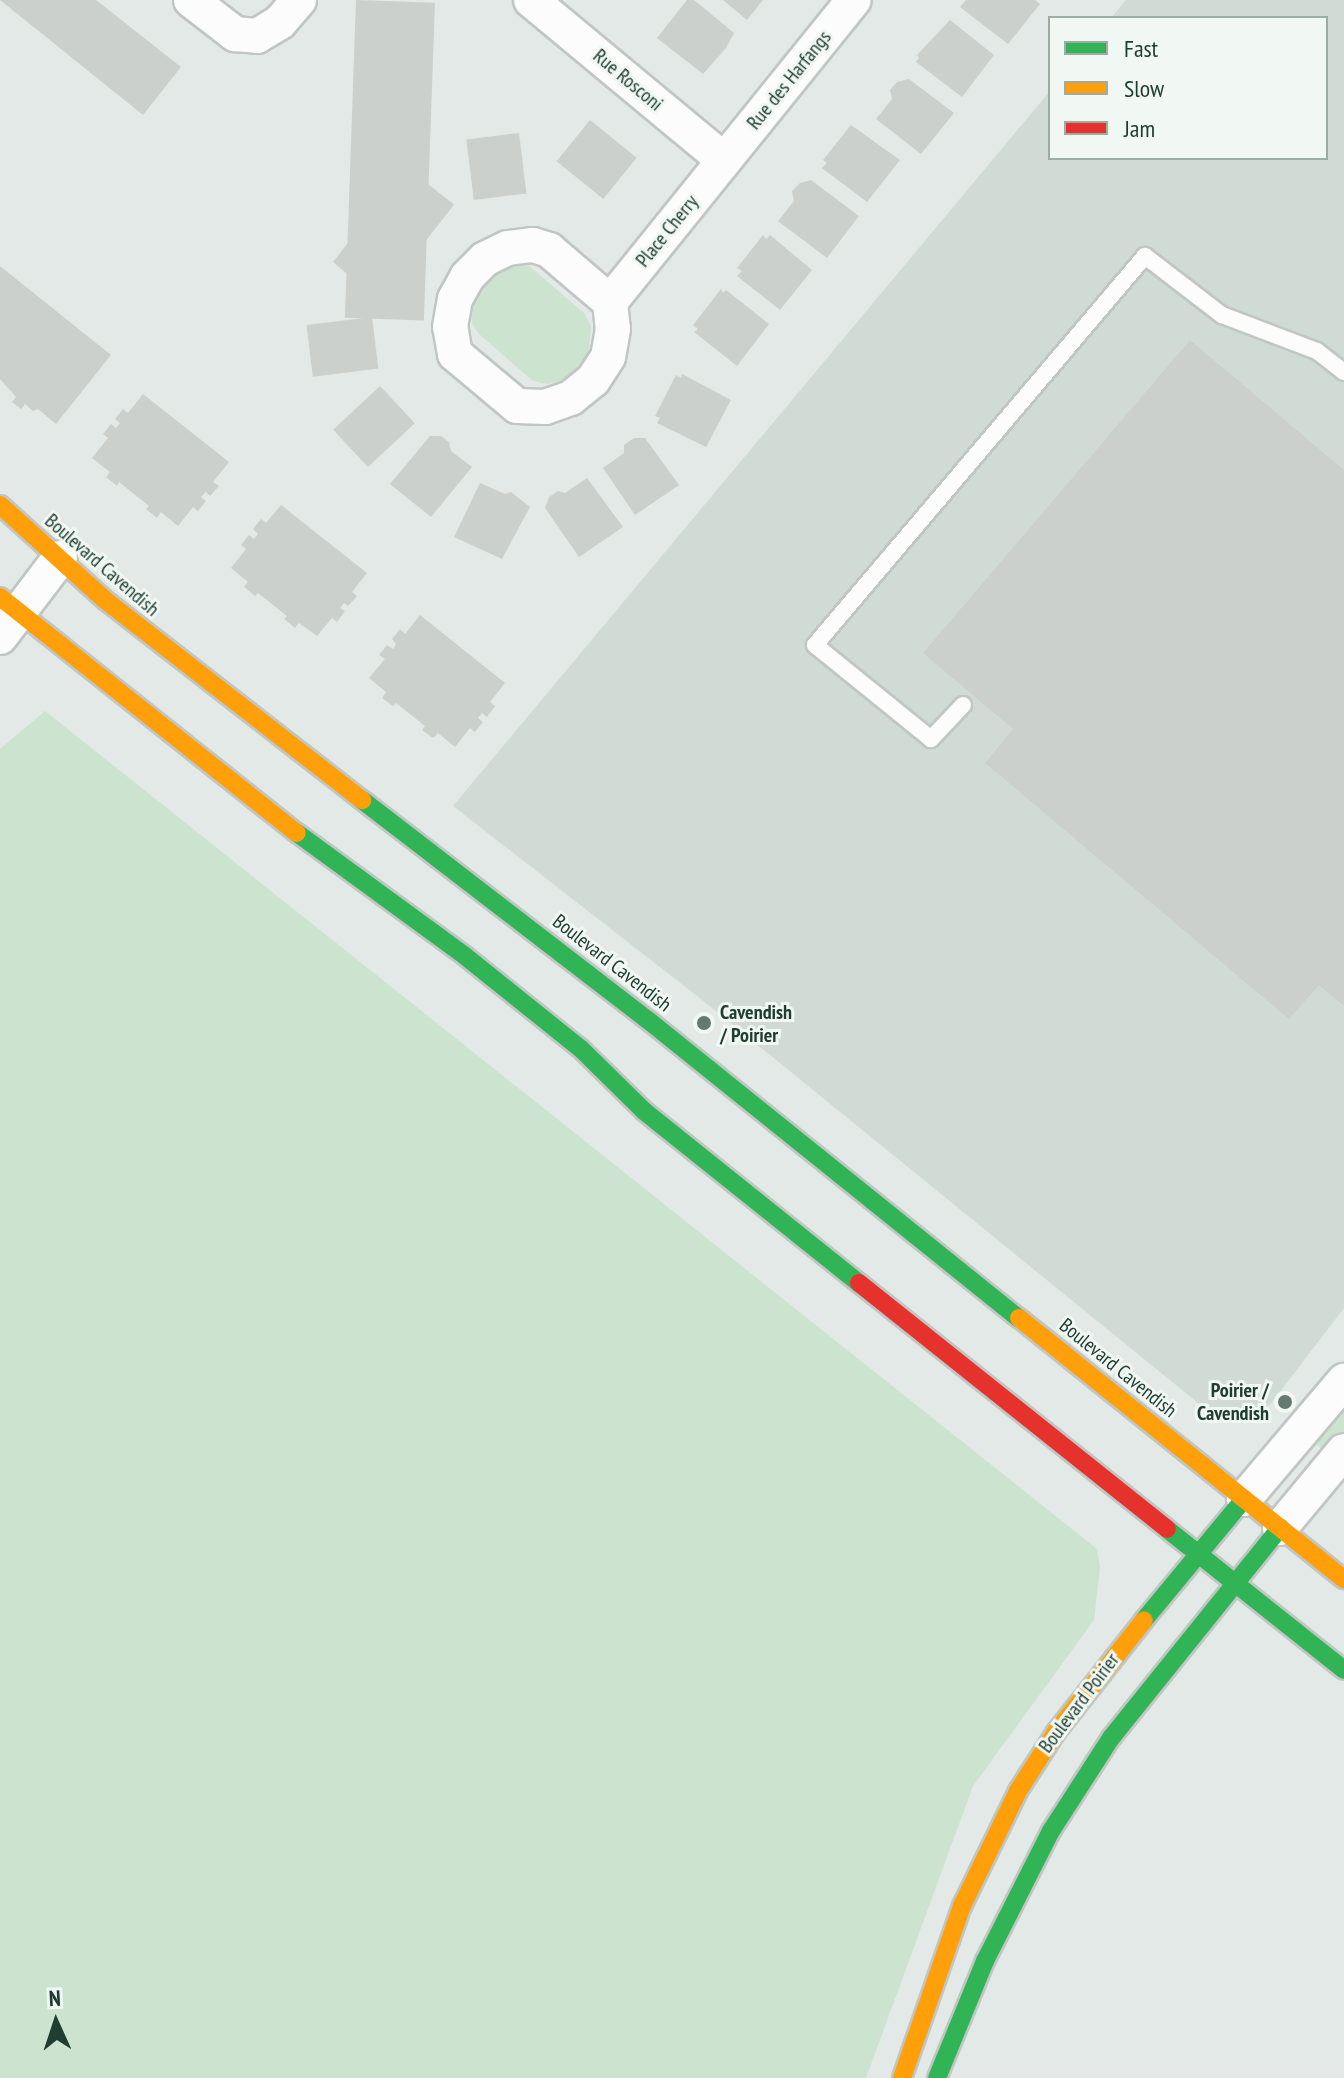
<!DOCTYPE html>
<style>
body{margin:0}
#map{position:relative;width:1344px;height:2078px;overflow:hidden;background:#e3e9e6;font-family:"PT Sans Narrow",sans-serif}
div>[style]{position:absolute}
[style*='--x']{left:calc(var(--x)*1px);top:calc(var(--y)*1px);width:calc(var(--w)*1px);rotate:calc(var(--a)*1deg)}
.built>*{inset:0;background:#d1dbd5}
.green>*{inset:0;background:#cbe3cf}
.building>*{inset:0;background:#cbd0cd;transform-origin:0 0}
.roads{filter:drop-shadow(2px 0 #c0c6c3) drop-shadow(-2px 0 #c0c6c3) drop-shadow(0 2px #c0c6c3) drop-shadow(0 -2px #c0c6c3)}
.lane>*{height:16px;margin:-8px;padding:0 8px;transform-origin:8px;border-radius:8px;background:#fbfcfb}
.street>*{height:34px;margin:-17px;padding:0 17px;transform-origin:17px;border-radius:17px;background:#fbfcfb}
.fast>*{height:18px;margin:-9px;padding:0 9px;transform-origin:9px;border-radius:9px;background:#30b455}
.slow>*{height:18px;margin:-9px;padding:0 9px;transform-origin:9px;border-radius:9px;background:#ff9f0a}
.jam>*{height:18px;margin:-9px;padding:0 9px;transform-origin:9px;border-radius:9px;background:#e5322d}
.dots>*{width:22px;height:22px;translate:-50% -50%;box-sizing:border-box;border:4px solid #f1f8f4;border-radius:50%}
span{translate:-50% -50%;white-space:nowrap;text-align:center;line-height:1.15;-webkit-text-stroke:6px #f1f8f4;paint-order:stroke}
.street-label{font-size:20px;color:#203d31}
.poi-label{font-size:20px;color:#203d31;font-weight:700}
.left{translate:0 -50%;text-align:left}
.right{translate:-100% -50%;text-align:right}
.legend{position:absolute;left:1048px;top:16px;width:280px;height:144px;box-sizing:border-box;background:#f1f8f4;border:2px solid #9dada6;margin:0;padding:10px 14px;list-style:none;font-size:24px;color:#203d31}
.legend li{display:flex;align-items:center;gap:16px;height:40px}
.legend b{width:40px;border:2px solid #9dada6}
.north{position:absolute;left:16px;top:1982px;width:80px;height:80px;-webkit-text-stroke:6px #f1f8f4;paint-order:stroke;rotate:357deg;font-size:22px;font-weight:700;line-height:32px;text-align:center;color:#203d31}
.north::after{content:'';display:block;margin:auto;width:28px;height:36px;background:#203d31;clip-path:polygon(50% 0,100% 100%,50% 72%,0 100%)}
</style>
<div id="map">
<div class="built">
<div style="clip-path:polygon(1126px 0,1344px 0,1344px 1308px,1270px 1405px,1244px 1419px,1224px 1418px,1203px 1407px,706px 1003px,453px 806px,1050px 91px,1050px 158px,1326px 158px,1326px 18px,1111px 18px)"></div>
</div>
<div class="green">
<div style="clip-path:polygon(515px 263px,528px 265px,584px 313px,591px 326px,588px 363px,569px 380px,547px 384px,533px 381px,478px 333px,472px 323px,471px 306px,483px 280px,502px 266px)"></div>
<div style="clip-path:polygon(45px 711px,1097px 1549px,1100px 1567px,1094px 1620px,973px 1786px,866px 2078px,0 2078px,0 749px)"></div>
<div style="clip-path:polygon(1344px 1396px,1344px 1434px,1328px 1453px,1309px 1439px)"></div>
</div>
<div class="building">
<div style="clip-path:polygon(0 0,96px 0,181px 67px,143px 115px)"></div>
<div style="left:356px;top:0;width:79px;height:318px;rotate:2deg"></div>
<div style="clip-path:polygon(687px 0,694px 0,734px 33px,726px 48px,703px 74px,657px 38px)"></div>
<div style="clip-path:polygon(723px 0,763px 0,747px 20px)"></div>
<div style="clip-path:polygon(966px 0,1035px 0,1040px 4px,1008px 44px,960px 7px)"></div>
<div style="clip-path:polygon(950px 20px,994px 55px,962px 97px,916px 62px,919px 58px,917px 55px)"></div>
<div style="clip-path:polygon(909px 79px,954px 113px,921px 154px,876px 119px,892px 99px,890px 90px,897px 82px)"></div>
<div style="left:590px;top:120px;width:60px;height:53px;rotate:39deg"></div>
<div style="clip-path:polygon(851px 125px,900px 160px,867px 202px,822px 168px,827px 163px,823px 160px)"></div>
<div style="left:519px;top:133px;width:61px;height:53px;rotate:83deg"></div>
<div style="left:406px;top:167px;width:61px;height:51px;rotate:38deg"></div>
<div style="clip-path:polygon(811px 180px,859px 216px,827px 258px,778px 221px,794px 201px,792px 191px,800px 183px)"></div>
<div style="clip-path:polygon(365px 221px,412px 259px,396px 279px,396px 288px,389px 296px,378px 300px,333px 262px)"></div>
<div style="clip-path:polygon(763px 235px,766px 239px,770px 235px,812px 270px,780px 310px,737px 276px,742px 271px,737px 268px)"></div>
<div style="clip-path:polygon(0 266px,111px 355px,56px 424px,38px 409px,33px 411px,25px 404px,21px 409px,12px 402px,16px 397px,0 379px)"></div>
<div style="clip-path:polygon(721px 289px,723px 293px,726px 290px,769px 324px,737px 366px,694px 332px,698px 329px,693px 325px)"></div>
<div style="left:372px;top:317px;width:52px;height:66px;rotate:83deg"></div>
<div style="clip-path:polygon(1190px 340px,1344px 470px,1344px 1006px,1319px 985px,1289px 1019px,985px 763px,1013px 729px,923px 653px)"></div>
<div style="clip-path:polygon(682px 374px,731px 400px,706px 447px,657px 423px,660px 418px,655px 416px,676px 375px,681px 378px)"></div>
<div style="left:380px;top:386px;width:51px;height:64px;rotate:47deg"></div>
<div style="clip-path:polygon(143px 394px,229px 462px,213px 482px,219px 486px,210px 496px,206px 492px,201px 497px,206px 501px,198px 511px,193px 507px,178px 526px,161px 512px,157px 518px,146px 509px,149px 506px,119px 482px,117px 486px,106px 477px,110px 472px,92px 458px,108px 438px,103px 434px,111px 424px,116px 428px,120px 423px,115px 419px,123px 409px,128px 413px)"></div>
<div style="clip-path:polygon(430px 436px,441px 436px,449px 442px,451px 451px,472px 467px,431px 517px,390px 484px)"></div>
<div style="clip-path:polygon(634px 438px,645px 438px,679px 485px,635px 515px,603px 468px,624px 453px,624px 445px)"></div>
<div style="clip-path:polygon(587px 478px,623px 527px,579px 557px,545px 508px,549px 497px,558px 491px,565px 493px)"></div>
<div style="clip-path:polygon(480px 483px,505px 494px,511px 492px,530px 507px,502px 559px,454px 537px)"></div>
<div style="clip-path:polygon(281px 505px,367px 573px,352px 592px,357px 596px,348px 606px,344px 603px,340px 608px,345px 611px,337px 622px,332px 618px,317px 636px,299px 623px,295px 628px,284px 619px,287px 616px,258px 593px,255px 596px,244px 587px,248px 582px,231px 568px,246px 549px,241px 545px,249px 535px,254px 539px,258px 534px,253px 529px,261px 519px,266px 523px)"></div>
<div style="clip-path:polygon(420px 615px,505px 683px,490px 702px,495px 706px,487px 717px,482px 713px,478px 718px,483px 722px,475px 732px,470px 728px,455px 747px,438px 733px,433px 738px,422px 730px,425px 726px,396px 703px,393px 706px,382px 698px,386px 692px,369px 678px,385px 659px,379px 655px,387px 645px,393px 649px,396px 644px,392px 639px,400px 629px,405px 634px)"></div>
</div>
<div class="roads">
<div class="lane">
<div style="--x:963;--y:705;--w:47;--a:133.3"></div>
<div style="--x:931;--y:739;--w:149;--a:-141"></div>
<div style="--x:815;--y:645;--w:510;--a:-49.69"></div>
<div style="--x:1145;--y:256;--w:97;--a:37.5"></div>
<div style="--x:1222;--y:315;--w:102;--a:20.8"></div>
<div style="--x:1317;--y:351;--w:34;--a:38"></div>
</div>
<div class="street">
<div style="--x:191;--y:0;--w:56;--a:37.7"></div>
<div style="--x:235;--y:34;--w:22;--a:5"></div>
<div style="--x:257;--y:36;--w:27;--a:-31"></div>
<div style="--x:280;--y:22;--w:29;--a:-49"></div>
<div style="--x:531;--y:0;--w:251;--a:39.7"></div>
<div style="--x:533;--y:245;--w:17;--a:17"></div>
<div style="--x:549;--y:250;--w:80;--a:40.4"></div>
<div style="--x:610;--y:302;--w:27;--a:84"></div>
<div style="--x:613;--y:329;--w:28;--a:100"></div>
<div style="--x:608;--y:357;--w:27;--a:123"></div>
<div style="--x:593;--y:380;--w:28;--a:141"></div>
<div style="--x:571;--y:398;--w:28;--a:161"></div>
<div style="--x:545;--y:407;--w:28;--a:-178"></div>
<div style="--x:517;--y:406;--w:81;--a:-140"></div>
<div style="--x:455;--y:354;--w:27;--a:-100"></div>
<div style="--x:450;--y:327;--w:28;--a:-80"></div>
<div style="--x:455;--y:299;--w:25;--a:-61"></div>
<div style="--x:467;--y:277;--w:25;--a:-45"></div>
<div style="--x:485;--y:259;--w:25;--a:-26"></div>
<div style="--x:508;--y:248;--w:25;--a:-7"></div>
<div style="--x:610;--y:302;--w:388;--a:-51.1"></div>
<div style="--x:0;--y:637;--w:99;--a:-52.8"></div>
<div style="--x:1244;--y:1499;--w:155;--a:-49.7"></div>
<div style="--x:1280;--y:1528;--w:100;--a:-50.3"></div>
</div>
<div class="fast">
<div style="--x:362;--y:800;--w:362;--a:37.6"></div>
<div style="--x:649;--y:1021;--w:474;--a:38.8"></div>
<div style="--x:297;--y:833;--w:208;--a:36.2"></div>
<div style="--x:465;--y:956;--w:149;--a:38.7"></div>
<div style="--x:581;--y:1049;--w:88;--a:44.5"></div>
<div style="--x:644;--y:1111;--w:275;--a:38.7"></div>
<div style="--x:1167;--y:1529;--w:226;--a:38.5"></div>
<div style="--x:1144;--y:1620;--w:157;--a:-50.4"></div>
<div style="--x:937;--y:2078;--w:126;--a:-67.7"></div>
<div style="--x:985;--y:1961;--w:146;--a:-63.1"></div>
<div style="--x:1051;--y:1831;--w:111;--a:-57.2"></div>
<div style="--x:1111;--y:1738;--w:270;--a:-51.2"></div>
</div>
<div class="slow">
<div style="--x:0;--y:505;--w:142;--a:42.1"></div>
<div style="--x:105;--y:600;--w:326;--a:37.9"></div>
<div style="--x:0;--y:597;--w:379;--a:38.5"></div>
<div style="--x:1019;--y:1318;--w:417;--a:38.8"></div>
<div style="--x:902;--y:2078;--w:182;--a:-70.8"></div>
<div style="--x:962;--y:1906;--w:128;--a:-64"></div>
<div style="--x:1018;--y:1791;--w:70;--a:-57.2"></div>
<div style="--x:1056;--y:1732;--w:142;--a:-51.8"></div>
</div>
<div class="jam">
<div style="--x:859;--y:1283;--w:394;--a:38.6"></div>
</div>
</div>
<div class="dots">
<div style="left:704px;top:1023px;background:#647970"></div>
<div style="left:1285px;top:1402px;background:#647970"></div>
</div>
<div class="street-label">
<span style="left:628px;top:80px;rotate:40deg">Rue Rosconi</span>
<span style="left:789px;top:80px;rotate:-51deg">Rue des Harfangs</span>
<span style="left:667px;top:231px;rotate:-51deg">Place Cherry</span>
<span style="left:102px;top:565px;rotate:41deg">Boulevard Cavendish</span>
<span style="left:612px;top:963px;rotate:38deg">Boulevard Cavendish</span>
<span style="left:1118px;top:1368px;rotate:39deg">Boulevard Cavendish</span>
<span style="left:1079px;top:1703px;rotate:-53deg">Boulevard Poirier</span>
</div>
<div class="poi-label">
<span class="left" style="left:720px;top:1024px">Cavendish<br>/ Poirier</span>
<span class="right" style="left:1269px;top:1402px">Poirier /<br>Cavendish</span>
</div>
<ul class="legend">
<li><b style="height:10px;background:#30b455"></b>Fast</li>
<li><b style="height:10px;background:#ff9f0a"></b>Slow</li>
<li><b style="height:10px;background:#e5322d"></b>Jam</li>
</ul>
<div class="north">N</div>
</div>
